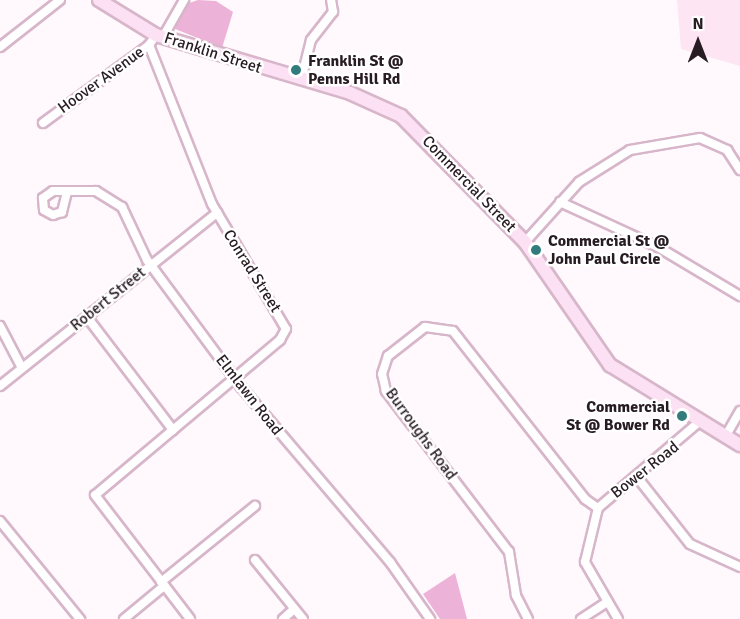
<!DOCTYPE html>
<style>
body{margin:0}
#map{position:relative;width:740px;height:619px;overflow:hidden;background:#fff8fc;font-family:Signika,sans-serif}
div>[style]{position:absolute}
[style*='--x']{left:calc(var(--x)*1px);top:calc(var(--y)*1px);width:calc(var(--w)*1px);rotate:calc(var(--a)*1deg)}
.built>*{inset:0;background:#fee5f4}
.green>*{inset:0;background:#edb2d7}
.roads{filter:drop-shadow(2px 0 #d7b6ca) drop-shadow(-2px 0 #d7b6ca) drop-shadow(0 2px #d7b6ca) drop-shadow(0 -2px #d7b6ca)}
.minor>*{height:8px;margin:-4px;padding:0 4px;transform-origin:4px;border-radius:4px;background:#fff}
.secondary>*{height:12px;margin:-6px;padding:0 6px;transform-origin:6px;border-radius:6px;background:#fce0f3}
.dots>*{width:16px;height:16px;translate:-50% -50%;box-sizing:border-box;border:3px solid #fff;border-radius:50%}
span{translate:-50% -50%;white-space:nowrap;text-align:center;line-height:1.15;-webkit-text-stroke:5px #fff;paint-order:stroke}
.street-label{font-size:16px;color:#281c23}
.poi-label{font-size:16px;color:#281c23;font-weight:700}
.left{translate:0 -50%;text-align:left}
.right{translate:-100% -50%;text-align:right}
.north{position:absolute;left:668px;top:12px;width:60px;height:60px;-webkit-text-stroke:4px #fff;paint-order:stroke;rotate:0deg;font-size:16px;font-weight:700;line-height:24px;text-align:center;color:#281c23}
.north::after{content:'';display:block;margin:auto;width:21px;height:27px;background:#281c23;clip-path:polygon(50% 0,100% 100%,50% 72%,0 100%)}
</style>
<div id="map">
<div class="built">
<div style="clip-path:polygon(677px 0,740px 0,740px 66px,681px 49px)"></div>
</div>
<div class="green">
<div style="clip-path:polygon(198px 0,216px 1px,233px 12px,222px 48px,173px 28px,189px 3px)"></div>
<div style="clip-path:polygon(455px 573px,467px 619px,440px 619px,423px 594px)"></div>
</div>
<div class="roads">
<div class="minor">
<div style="--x:163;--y:37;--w:43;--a:-60.4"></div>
<div style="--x:149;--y:45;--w:171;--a:68.4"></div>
<div style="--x:212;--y:204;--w:145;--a:59.4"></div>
<div style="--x:286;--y:329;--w:13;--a:119"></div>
<div style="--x:280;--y:340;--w:241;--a:140"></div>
<div style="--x:95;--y:495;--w:156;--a:52.5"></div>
<div style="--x:0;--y:47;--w:76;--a:-38.1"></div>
<div style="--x:301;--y:80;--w:41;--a:-76"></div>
<div style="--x:311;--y:40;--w:36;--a:-52"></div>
<div style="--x:333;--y:12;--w:12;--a:-99"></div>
<div style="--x:43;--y:123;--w:132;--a:-36.3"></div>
<div style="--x:149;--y:45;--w:12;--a:-55"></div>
<div style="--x:67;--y:192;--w:21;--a:104"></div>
<div style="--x:62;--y:212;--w:9;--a:162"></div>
<div style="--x:53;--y:215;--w:10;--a:-151"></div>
<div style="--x:44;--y:210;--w:12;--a:-95"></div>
<div style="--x:43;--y:198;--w:12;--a:-35"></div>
<div style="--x:53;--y:191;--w:43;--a:0"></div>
<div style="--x:96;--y:191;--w:31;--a:32"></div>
<div style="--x:122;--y:207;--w:59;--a:64.7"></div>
<div style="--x:147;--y:260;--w:158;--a:53.5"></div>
<div style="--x:241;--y:387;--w:230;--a:49.6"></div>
<div style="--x:390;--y:562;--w:70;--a:54.9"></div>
<div style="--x:560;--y:202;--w:108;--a:24.7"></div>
<div style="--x:658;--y:247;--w:96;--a:30.9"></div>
<div style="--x:525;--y:242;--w:81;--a:-48"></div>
<div style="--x:579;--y:182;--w:60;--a:-32.1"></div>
<div style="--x:630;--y:150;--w:71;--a:-9.7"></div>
<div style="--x:700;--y:138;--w:30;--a:24"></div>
<div style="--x:727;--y:150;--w:24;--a:57"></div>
<div style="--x:87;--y:317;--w:142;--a:52.7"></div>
<div style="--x:0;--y:326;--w:47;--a:62.4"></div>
<div style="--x:0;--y:386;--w:278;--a:-38.6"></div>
<div style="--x:725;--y:437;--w:30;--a:-60"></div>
<div style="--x:637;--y:477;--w:85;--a:51.7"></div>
<div style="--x:690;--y:544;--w:55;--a:24.7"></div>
<div style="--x:0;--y:521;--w:127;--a:50.8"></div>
<div style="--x:255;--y:560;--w:76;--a:50.9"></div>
<div style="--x:161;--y:582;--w:121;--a:-39"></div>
<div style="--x:124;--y:619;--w:52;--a:-39.5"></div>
<div style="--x:283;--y:619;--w:15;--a:-42"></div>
<div style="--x:528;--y:619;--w:27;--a:-117"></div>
<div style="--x:516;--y:595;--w:44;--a:-99.2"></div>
<div style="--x:509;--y:552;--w:203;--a:-127.4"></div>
<div style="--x:386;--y:391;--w:17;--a:-103"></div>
<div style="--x:382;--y:374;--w:19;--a:-72"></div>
<div style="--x:388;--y:356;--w:47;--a:-38.1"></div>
<div style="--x:425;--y:327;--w:28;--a:8"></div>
<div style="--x:453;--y:331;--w:214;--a:51.8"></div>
<div style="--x:585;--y:499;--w:16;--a:35"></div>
<div style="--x:581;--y:619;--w:31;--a:-33"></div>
<div style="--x:618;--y:619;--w:66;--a:-120.1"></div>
<div style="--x:585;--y:562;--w:56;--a:-76.5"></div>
<div style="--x:598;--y:508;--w:133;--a:-40.4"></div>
</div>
<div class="secondary">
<div style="--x:99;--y:0;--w:67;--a:31.6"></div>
<div style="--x:156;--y:35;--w:202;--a:16.6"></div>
<div style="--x:350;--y:93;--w:56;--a:24.3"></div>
<div style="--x:401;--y:116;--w:177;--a:45.5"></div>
<div style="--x:525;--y:242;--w:150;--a:55.4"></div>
<div style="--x:610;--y:365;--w:153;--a:31.6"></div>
</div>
</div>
<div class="dots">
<div style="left:296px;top:70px;background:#337c7d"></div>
<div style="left:536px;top:250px;background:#337c7d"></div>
<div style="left:682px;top:416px;background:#337c7d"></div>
</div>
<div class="street-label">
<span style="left:213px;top:53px;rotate:18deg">Franklin Street</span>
<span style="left:101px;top:80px;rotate:-36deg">Hoover Avenue</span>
<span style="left:469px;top:184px;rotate:46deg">Commercial Street</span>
<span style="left:252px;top:271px;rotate:58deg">Conrad Street</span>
<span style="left:108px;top:299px;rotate:-39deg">Robert Street</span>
<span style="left:249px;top:395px;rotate:52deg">Elmlawn Road</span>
<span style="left:421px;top:434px;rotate:54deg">Burroughs Road</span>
<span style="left:645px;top:470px;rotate:-38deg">Bower Road</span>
</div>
<div class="poi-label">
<span class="left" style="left:308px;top:70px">Franklin St @<br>Penns Hill Rd</span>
<span class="left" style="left:548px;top:250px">Commercial St @<br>John Paul Circle</span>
<span class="right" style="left:670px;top:416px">Commercial<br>St @ Bower Rd</span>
</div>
<div class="north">N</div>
</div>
